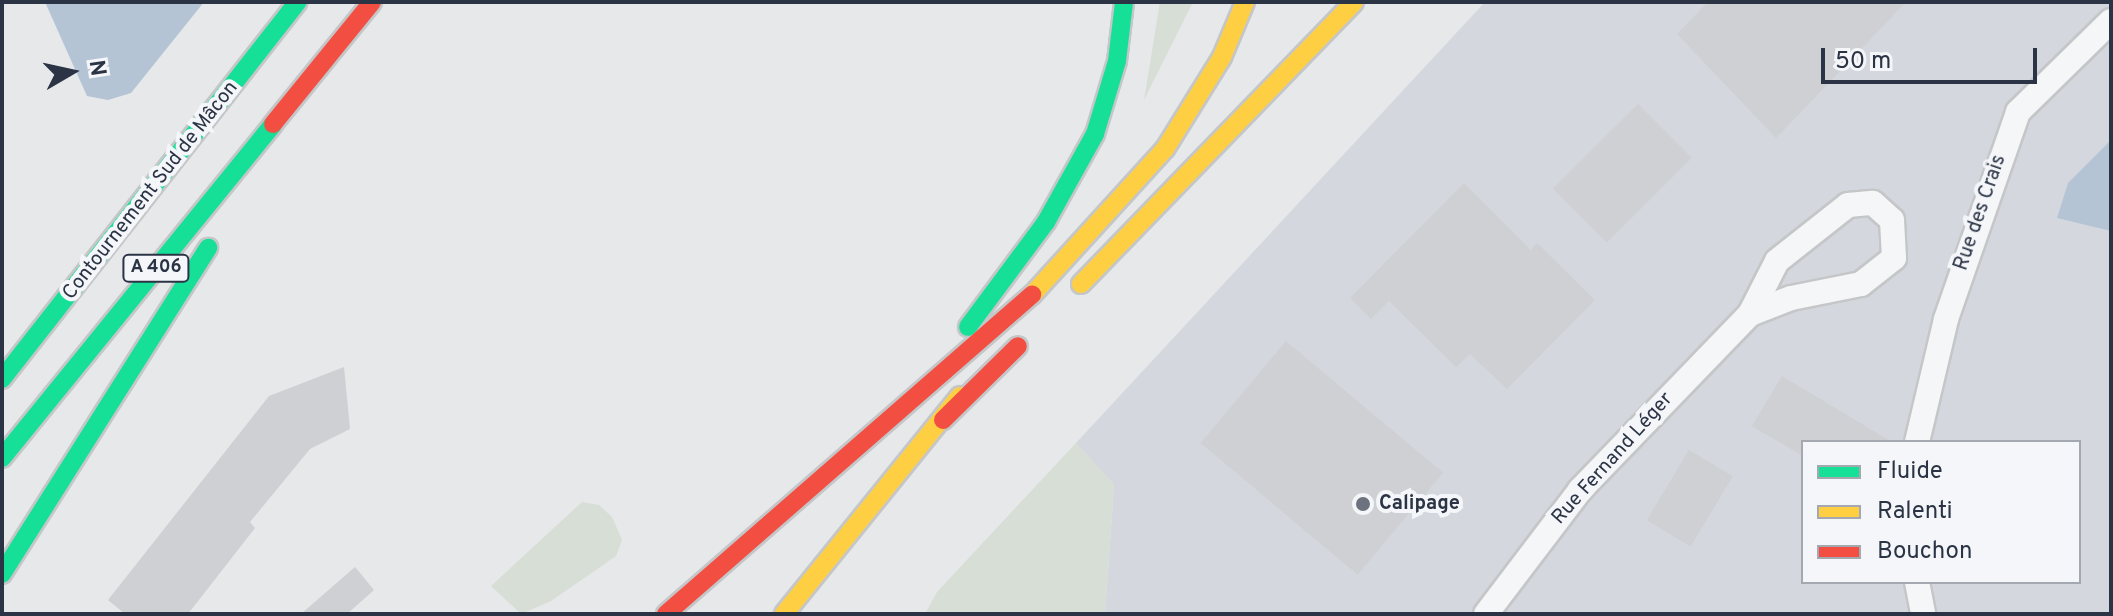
<!DOCTYPE html>
<meta charset="utf-8">
<style>
body{margin:0}
#map{position:relative;width:2113px;height:616px;overflow:hidden;background:#e6e8ea;font-family:Overpass,sans-serif}
div>[style]{position:absolute}
[style*='--x']{left:calc(var(--x)*1px);top:calc(var(--y)*1px);width:calc(var(--w)*1px);rotate:calc(var(--a)*1deg)}
.built>*{inset:0;background:#d4d7dd}
.green>*{inset:0;background:#d6ded6}
.water>*{inset:0;background:#b4c4d5}
.building>*{inset:0;background:#ced0d3;transform-origin:0 0}
.roads{filter:drop-shadow(2px 0 #c4c6c8) drop-shadow(-2px 0 #c4c6c8) drop-shadow(0 2px #c4c6c8) drop-shadow(0 -2px #c4c6c8)}
.street>*{height:24px;margin:-12px;padding:0 12px;transform-origin:12px;border-radius:12px;background:#f5f6f7}
.fast>*{height:18px;margin:-9px;padding:0 9px;transform-origin:9px;border-radius:9px;background:#16e098}
.slow>*{height:18px;margin:-9px;padding:0 9px;transform-origin:9px;border-radius:9px;background:#ffcf43}
.jam>*{height:18px;margin:-9px;padding:0 9px;transform-origin:9px;border-radius:9px;background:#f24e42}
.dots>*{width:22px;height:22px;translate:-50% -50%;box-sizing:border-box;border:4px solid #f4f6f9;border-radius:50%}
span{translate:-50% -50%;white-space:nowrap;text-align:center;line-height:1.15;-webkit-text-stroke:8px #f4f6f9;paint-order:stroke}
.shield-label span{padding:2px 6px;background:#f4f6f9;border:2px solid;border-radius:6px;-webkit-text-stroke-width:0}
.shield-label{font-size:18px;color:#2b3445;font-weight:700}
.street-label{font-size:20px;color:#2b3445}
.poi-label{font-size:20px;color:#2b3445;font-weight:700}
.left{translate:0 -50%;text-align:left}
.frame{position:absolute;inset:0;border:4px solid #2b3445;pointer-events:none}
.legend{position:absolute;left:1801px;top:440px;width:280px;height:144px;box-sizing:border-box;background:#f4f6f9;border:2px solid #a4a8b1;margin:0;padding:10px 14px;list-style:none;font-size:24px;color:#2b3445}
.legend li{display:flex;align-items:center;gap:16px;height:40px}
.legend b{width:40px;border:2px solid #a4a8b1}
.north{position:absolute;left:32px;top:32px;width:80px;height:80px;-webkit-text-stroke:6px #f4f6f9;paint-order:stroke;rotate:81deg;font-size:22px;font-weight:700;line-height:32px;text-align:center;color:#2b3445}
.north::after{content:'';display:block;margin:auto;width:28px;height:36px;background:#2b3445;clip-path:polygon(50% 0,100% 100%,50% 72%,0 100%)}
.scale{position:absolute;left:1821px;top:48px;width:216px;height:36px;box-sizing:border-box;border:4px solid #2b3445;border-top:0;padding-left:10px;font-size:24px;line-height:28px;white-space:nowrap;color:#2b3445;-webkit-text-stroke:6px #f4f6f9;paint-order:stroke}
</style>
<div id="map">
<div class="built">
<div style="clip-path:polygon(evenodd,1485px 2px,2111px 2px,2111px 614px,1105px 614px,1114px 485px,1076px 443px,1485px 2px,1803px 442px,2079px 442px,2079px 582px,1803px 582px,1803px 442px)"></div>
</div>
<div class="green">
<div style="clip-path:polygon(1160px 2px,1193px 2px,1144px 100px)"></div>
<div style="clip-path:polygon(1076px 443px,1114px 484px,1105px 614px,925px 614px,937px 592px)"></div>
<div style="clip-path:polygon(582px 502px,599px 505px,612px 517px,622px 540px,616px 556px,551px 601px,521px 614px,491px 586px)"></div>
</div>
<div class="water">
<div style="clip-path:polygon(45px 2px,204px 2px,131px 93px,108px 100px,87px 96px)"></div>
<div style="clip-path:polygon(2111px 140px,2111px 231px,2057px 218px,2068px 183px)"></div>
</div>
<div class="building">
<div style="clip-path:polygon(1708px 2px,1906px 2px,1776px 138px,1677px 34px)"></div>
<div style="left:1638px;top:104px;width:76px;height:120px;rotate:45deg"></div>
<div style="clip-path:polygon(1464px 183px,1531px 250px,1537px 243px,1595px 300px,1507px 389px,1470px 354px,1456px 367px,1389px 301px,1371px 319px,1350px 298px)"></div>
<div style="left:1286px;top:341px;width:205px;height:133px;rotate:40deg"></div>
<div style="clip-path:polygon(344px 367px,350px 429px,310px 449px,250px 522px,255px 528px,188px 614px,125px 614px,108px 600px,269px 396px)"></div>
<div style="clip-path:polygon(1782px 376px,1892px 442px,1803px 442px,1803px 456px,1752px 426px)"></div>
<div style="left:1689px;top:450px;width:51px;height:82px;rotate:31deg"></div>
<div style="clip-path:polygon(355px 567px,374px 590px,347px 614px,301px 614px)"></div>
</div>
<div class="roads">
<div class="street">
<div style="--x:1917;--y:442;--w:126;--a:-76.7"></div>
<div style="--x:1946;--y:319;--w:219;--a:-70.8"></div>
<div style="--x:2018;--y:112;--w:130;--a:-44.4"></div>
<div style="--x:1917;--y:582;--w:33;--a:79"></div>
<div style="--x:1486;--y:614;--w:156;--a:-52.8"></div>
<div style="--x:1580;--y:490;--w:245;--a:-46"></div>
<div style="--x:1750;--y:314;--w:59;--a:-63"></div>
<div style="--x:1777;--y:261;--w:90;--a:-38.3"></div>
<div style="--x:1848;--y:205;--w:25;--a:-5"></div>
<div style="--x:1873;--y:203;--w:25;--a:42"></div>
<div style="--x:1892;--y:220;--w:38;--a:87"></div>
<div style="--x:1894;--y:258;--w:42;--a:141.8"></div>
<div style="--x:1861;--y:284;--w:71;--a:168.7"></div>
<div style="--x:1791;--y:298;--w:44;--a:158.7"></div>
</div>
<div class="fast">
<div style="--x:968;--y:327;--w:131;--a:-53.4"></div>
<div style="--x:1046;--y:222;--w:101;--a:-60.9"></div>
<div style="--x:1095;--y:134;--w:76;--a:-73.2"></div>
<div style="--x:1117;--y:61;--w:59;--a:-83.2"></div>
<div style="--x:2;--y:379;--w:479;--a:-51.9"></div>
<div style="--x:2;--y:458;--w:430;--a:-50.9"></div>
<div style="--x:2;--y:574;--w:386;--a:-57.7"></div>
</div>
<div class="slow">
<div style="--x:1081;--y:284;--w:392;--a:-45.9"></div>
<div style="--x:1032;--y:295;--w:197;--a:-47.7"></div>
<div style="--x:1165;--y:149;--w:108;--a:-58.2"></div>
<div style="--x:1222;--y:57;--w:60;--a:-67.3"></div>
<div style="--x:784;--y:614;--w:280;--a:-51.1"></div>
</div>
<div class="jam">
<div style="--x:273;--y:124;--w:157;--a:-50.9"></div>
<div style="--x:943;--y:420;--w:105;--a:-44.6"></div>
<div style="--x:666;--y:614;--w:486;--a:-41.1"></div>
</div>
</div>
<div class="dots">
<div style="left:1363px;top:504px;background:#6c737f"></div>
</div>
<div class="shield-label">
<span style="left:156px;top:268px">A 406</span>
</div>
<div class="street-label">
<span style="left:151px;top:191px;rotate:-52deg">Contournement Sud de Mâcon</span>
<span style="left:1981px;top:213px;rotate:-71deg">Rue des Crais</span>
<span style="left:1613px;top:459px;rotate:-48deg">Rue Fernand Léger</span>
</div>
<div class="poi-label">
<span class="left" style="left:1379px;top:504px">Calipage</span>
</div>
<div class="frame"></div>
<ul class="legend">
<li><b style="height:10px;background:#16e098"></b>Fluide</li>
<li><b style="height:10px;background:#ffcf43"></b>Ralenti</li>
<li><b style="height:10px;background:#f24e42"></b>Bouchon</li>
</ul>
<div class="north">N</div>
<div class="scale">50 m</div>
</div>
